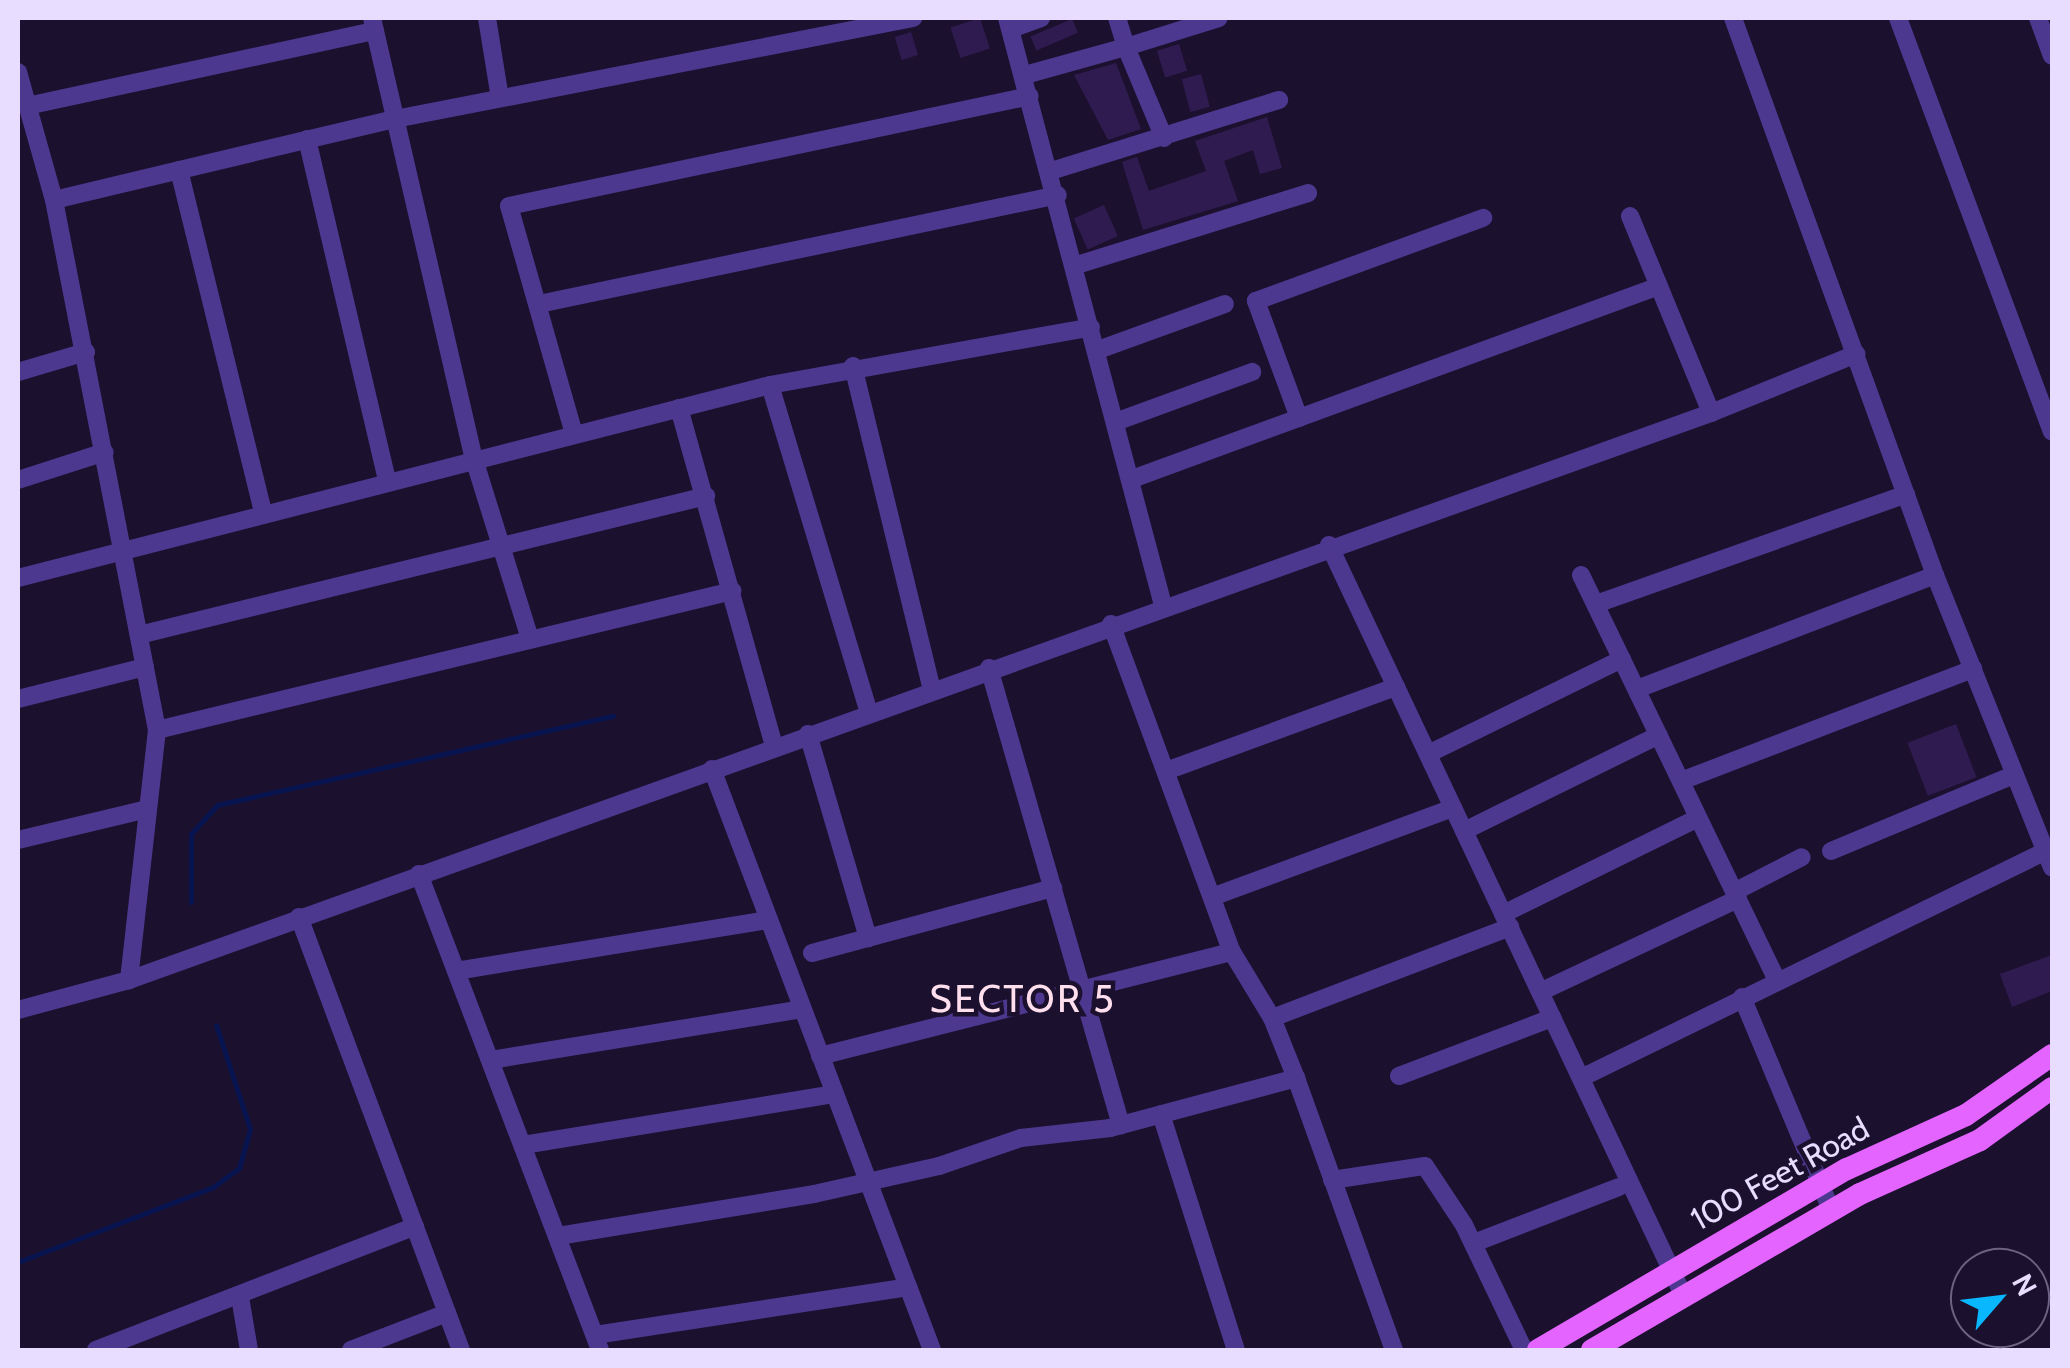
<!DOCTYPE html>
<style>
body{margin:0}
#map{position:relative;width:2070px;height:1368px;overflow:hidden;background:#1b102e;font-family:Cabin,sans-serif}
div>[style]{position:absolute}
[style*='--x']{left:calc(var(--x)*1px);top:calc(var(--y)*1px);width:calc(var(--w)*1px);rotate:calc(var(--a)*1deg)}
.stream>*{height:5px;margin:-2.5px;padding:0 2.5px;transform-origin:2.5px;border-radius:2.5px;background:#08144f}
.building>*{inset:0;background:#301b50;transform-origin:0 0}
.minor>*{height:18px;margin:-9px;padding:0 9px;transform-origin:9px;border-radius:9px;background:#4d3890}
.major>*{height:22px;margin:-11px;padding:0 11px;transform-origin:11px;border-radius:11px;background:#e364ff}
span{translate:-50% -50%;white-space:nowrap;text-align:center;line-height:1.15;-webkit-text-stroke:9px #1b102e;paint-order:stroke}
.street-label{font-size:32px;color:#e8ddff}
.quarter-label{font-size:38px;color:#ffdfed;letter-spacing:2.5px}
.frame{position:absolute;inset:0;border:20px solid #e8ddff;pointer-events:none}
.north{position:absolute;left:1950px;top:1248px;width:100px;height:100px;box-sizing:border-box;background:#1b102e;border:2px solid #6d6282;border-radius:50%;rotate:62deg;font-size:28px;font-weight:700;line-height:40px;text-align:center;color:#e8ddff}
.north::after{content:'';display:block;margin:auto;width:35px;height:45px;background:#09b7ff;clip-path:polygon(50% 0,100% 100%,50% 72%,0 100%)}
</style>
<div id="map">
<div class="stream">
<div style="--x:191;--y:902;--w:68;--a:-90"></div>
<div style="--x:191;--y:834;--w:39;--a:-48"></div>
<div style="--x:217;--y:805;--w:406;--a:-12.7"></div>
<div style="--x:18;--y:1262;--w:209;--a:-21"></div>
<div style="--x:213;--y:1187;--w:32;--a:-36"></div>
<div style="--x:239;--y:1168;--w:41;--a:-74.2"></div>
<div style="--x:250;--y:1129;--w:109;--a:-108.1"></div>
</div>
<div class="building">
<div style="left:980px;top:18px;width:32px;height:31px;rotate:72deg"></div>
<div style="left:1072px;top:19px;width:15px;height:45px;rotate:67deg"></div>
<div style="left:911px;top:32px;width:24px;height:17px;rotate:73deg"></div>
<div style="left:1179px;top:44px;width:28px;height:23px;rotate:73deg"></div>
<div style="clip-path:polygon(1116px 63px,1141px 129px,1108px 140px,1074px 75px)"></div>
<div style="left:1201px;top:74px;width:34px;height:20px;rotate:75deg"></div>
<div style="clip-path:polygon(1267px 117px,1282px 168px,1260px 174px,1253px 150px,1224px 161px,1238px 201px,1143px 230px,1122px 162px,1137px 157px,1149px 191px,1206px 171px,1195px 141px)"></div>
<div style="left:1104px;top:205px;width:34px;height:33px;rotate:66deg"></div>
<div style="left:1956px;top:724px;width:57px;height:52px;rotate:69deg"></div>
<div style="clip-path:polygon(2052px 955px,2052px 991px,2012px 1007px,2000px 974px)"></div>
</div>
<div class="minor">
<div style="--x:372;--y:18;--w:453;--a:77"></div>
<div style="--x:474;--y:459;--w:189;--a:72.7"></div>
<div style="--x:487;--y:18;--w:81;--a:80.8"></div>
<div style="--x:1007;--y:18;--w:607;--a:75.12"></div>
<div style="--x:1733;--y:18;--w:592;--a:70.07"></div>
<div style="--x:1935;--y:575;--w:315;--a:68.2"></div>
<div style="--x:1898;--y:18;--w:441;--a:69.6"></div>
<div style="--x:2038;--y:18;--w:40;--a:69.8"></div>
<div style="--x:1011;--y:29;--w:32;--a:-20"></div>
<div style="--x:18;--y:72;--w:133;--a:74.3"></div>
<div style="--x:54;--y:200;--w:540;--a:79"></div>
<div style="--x:157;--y:730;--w:252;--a:96.4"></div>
<div style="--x:1025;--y:75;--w:105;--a:-15.5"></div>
<div style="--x:1126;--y:47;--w:30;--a:-107"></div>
<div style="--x:27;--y:106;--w:356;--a:-12.2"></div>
<div style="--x:1164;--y:138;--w:99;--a:-112.7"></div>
<div style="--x:1126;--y:47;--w:97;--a:-17.3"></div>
<div style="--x:307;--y:139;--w:351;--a:76.8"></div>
<div style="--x:179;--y:170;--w:352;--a:76.2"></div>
<div style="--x:1051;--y:171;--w:239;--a:-17.3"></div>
<div style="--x:54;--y:200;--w:350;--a:-13.4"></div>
<div style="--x:395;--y:119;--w:528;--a:-11.03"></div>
<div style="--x:1630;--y:216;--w:213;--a:67.6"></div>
<div style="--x:1077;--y:265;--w:242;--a:-17.3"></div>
<div style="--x:539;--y:304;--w:530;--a:-11.86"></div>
<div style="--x:1098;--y:350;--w:135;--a:-19.9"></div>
<div style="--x:853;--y:366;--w:333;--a:76.3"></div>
<div style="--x:18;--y:372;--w:71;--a:-16.4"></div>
<div style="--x:770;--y:385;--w:342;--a:73.2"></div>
<div style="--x:679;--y:408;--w:351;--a:74.3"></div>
<div style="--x:1299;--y:418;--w:125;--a:-110.2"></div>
<div style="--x:1256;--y:301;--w:242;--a:-20.1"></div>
<div style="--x:1118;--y:421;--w:143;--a:-20.1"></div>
<div style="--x:574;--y:434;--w:237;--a:-105.9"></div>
<div style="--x:509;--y:206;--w:532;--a:-11.92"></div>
<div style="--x:1132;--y:479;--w:561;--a:-20.11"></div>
<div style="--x:18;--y:480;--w:91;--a:-17.8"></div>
<div style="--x:1329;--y:545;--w:832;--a:64.73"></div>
<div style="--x:1581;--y:575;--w:450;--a:64.2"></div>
<div style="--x:18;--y:578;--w:776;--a:-14.39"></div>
<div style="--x:770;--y:385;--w:326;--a:-10.2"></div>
<div style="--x:1596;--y:604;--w:329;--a:-19.5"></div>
<div style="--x:1111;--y:624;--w:350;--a:69.8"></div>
<div style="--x:1232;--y:952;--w:77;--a:58.8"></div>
<div style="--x:1272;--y:1018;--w:65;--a:68.2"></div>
<div style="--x:1296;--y:1078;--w:289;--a:70.2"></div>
<div style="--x:139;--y:635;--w:584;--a:-13.77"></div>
<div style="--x:989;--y:668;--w:476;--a:73.9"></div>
<div style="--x:1637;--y:689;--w:319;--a:-20.9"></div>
<div style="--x:18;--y:699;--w:131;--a:-14.1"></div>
<div style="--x:157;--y:730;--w:592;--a:-13.59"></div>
<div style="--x:808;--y:734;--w:213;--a:73.6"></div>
<div style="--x:1428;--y:754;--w:216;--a:-26.1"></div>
<div style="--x:712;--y:769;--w:621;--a:69.26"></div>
<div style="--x:1166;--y:771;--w:245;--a:-20.1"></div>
<div style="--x:1681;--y:781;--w:313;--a:-21"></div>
<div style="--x:1464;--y:831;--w:217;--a:-26.2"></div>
<div style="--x:18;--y:840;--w:133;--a:-13.5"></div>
<div style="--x:1831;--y:851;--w:198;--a:-22.6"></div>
<div style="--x:419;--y:874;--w:509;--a:69.18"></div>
<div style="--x:1734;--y:892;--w:76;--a:-27.2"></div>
<div style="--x:1212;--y:897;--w:257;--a:-20.3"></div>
<div style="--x:1503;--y:914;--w:217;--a:-26.2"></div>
<div style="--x:299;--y:917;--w:462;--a:69.5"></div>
<div style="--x:812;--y:953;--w:250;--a:-15.1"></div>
<div style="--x:456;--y:971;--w:317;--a:-9.3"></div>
<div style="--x:1540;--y:992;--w:219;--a:-25.2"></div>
<div style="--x:1742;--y:997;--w:231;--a:67.3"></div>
<div style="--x:18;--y:1010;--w:115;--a:-15.1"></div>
<div style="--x:129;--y:980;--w:1681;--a:-19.72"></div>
<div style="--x:1711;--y:413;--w:157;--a:-22.1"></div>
<div style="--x:1272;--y:1018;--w:255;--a:-20.9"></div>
<div style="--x:820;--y:1056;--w:425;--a:-14.2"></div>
<div style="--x:491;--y:1060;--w:315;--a:-9.3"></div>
<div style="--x:1399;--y:1076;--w:164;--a:-20.8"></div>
<div style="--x:1581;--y:1078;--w:517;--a:-26.02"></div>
<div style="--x:1161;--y:1114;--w:248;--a:72.4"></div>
<div style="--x:523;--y:1145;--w:316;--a:-9.3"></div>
<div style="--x:1332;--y:1180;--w:94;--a:-8.6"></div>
<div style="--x:1425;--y:1166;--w:71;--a:56.5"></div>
<div style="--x:1464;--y:1225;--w:139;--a:64.4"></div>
<div style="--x:558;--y:1236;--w:259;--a:-9.3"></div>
<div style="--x:814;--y:1194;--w:128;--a:-12.6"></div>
<div style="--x:939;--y:1166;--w:87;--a:-18.9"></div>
<div style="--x:1021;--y:1138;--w:90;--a:-6.4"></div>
<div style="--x:1110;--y:1128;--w:193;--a:-15"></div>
<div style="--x:1474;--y:1243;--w:155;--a:-21.1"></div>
<div style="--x:240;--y:1297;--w:54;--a:80.4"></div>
<div style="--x:595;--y:1335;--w:317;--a:-8.7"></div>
<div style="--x:96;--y:1350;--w:342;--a:-21.2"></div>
<div style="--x:351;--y:1350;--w:103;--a:-21.1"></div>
</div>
<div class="major">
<div style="--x:1538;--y:1350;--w:358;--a:-30.4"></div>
<div style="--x:1847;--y:1169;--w:131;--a:-24.4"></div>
<div style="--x:1966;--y:1115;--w:105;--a:-34.9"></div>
<div style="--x:1592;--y:1350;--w:310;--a:-30.2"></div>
<div style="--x:1860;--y:1194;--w:132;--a:-24.2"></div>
<div style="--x:1980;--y:1140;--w:89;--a:-35.8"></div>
</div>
<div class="street-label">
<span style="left:1780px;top:1174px;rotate:-29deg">100 Feet Road</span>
</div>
<div class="quarter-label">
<span style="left:1023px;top:999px">SECTOR 5</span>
</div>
<div class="frame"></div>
<div class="north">N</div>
</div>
